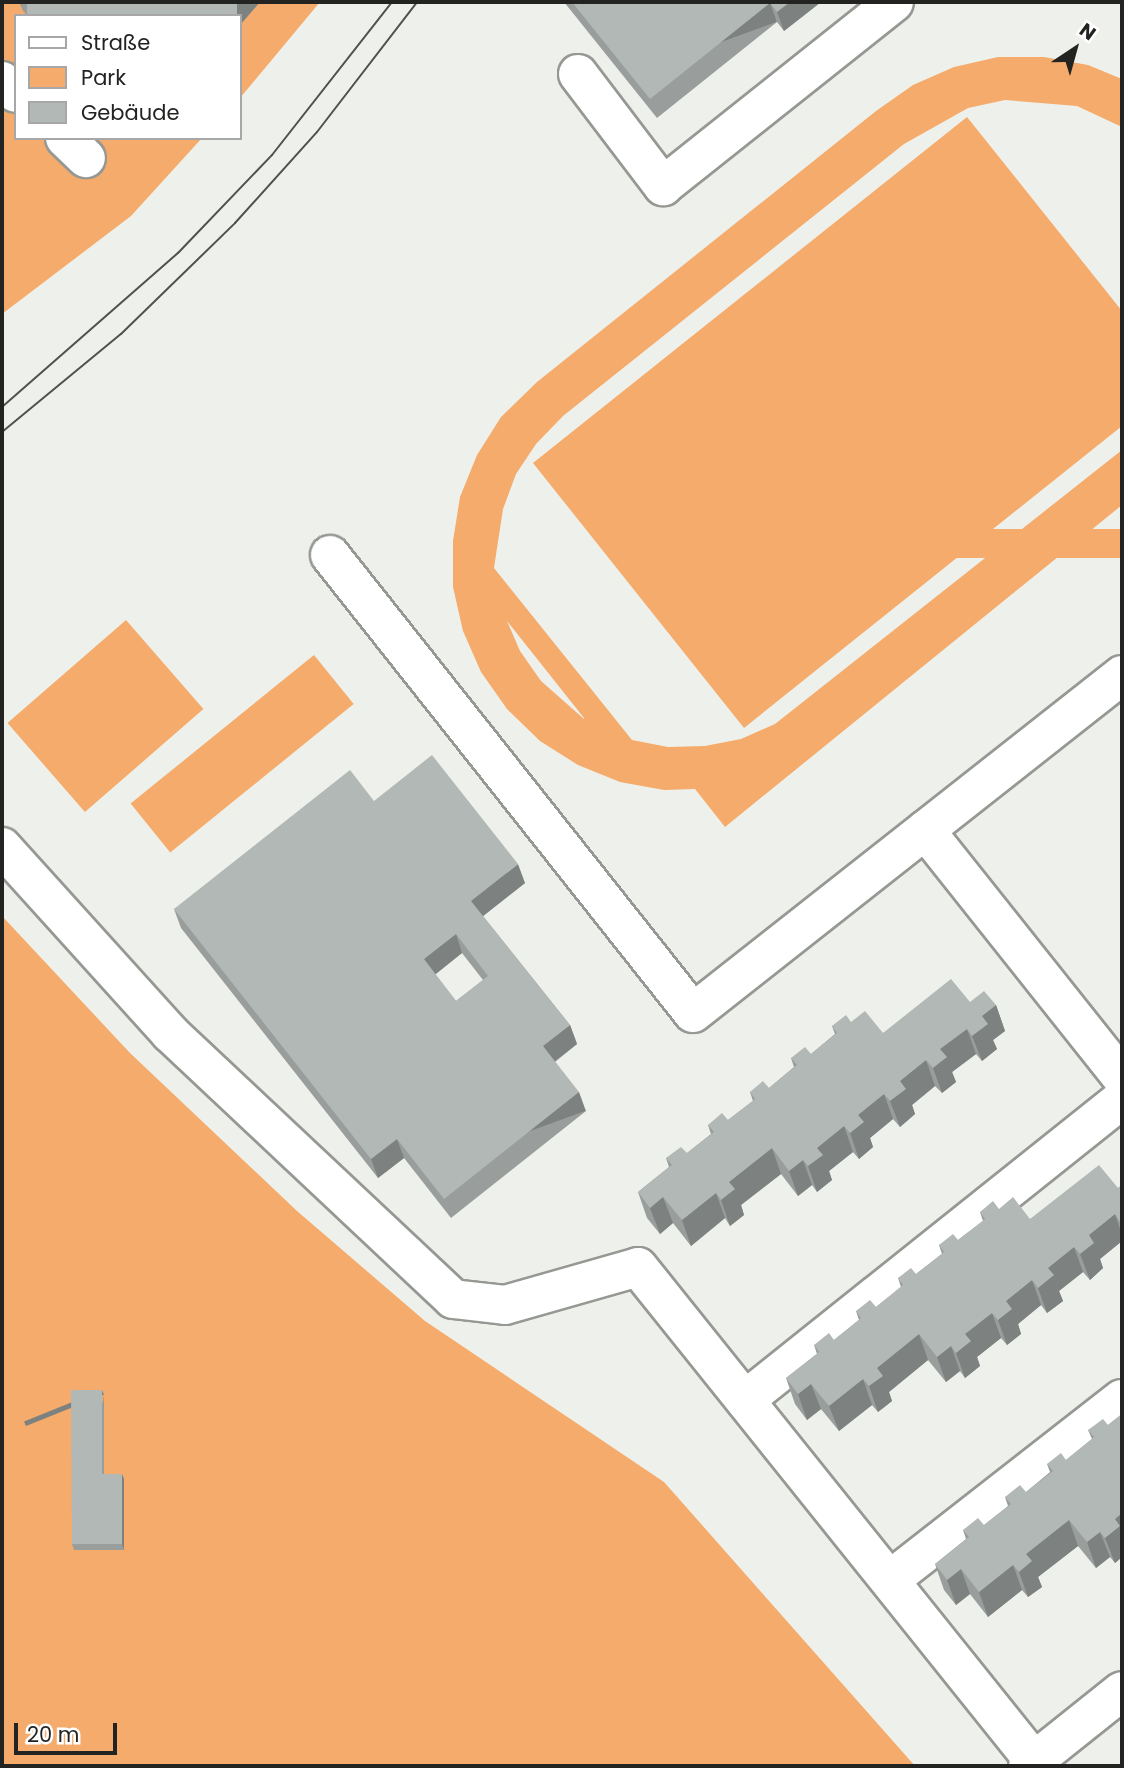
<!DOCTYPE html>
<meta charset="utf-8">
<style>
body{margin:0}
#map{position:relative;width:1124px;height:1768px;overflow:hidden;background:#eef1eb;font-family:Poppins,sans-serif}
div>[style]{position:absolute}
[style*='--x']{left:calc(var(--x)*1px);top:calc(var(--y)*1px);width:calc(var(--w)*1px);rotate:calc(var(--a)*1deg)}
.green>*{inset:0;background:#f4ab6b;transform-origin:0 0}
.roads{filter:drop-shadow(2px 0 #969893) drop-shadow(-2px 0 #969893) drop-shadow(0 2px #969893) drop-shadow(0 -2px #969893)}
.minor>*{height:38px;margin:-19px;padding:0 19px;transform-origin:19px;border-radius:19px;background:#fff}
.tram>*{height:2px;margin:-1px;padding:0 1px;transform-origin:1px;border-radius:1px;background:#4f514e}
.wall>*{inset:0;background:#999e9c}
.shaded-wall>*{inset:0;background:#7d817f;transform-origin:0 0}
.building>*{inset:0;background:#b2b8b5;transform-origin:0 0}
span{translate:-50% -50%;white-space:nowrap;text-align:center;line-height:1.15;-webkit-text-stroke:5px #fff;paint-order:stroke}
.frame{position:absolute;inset:0;border:4px solid #232422;pointer-events:none}
.legend{position:absolute;left:14px;top:14px;width:228px;height:126px;box-sizing:border-box;background:#fff;border:2px solid #a7a7a7;margin:0;padding:9px 12px;list-style:none;font-size:21px;color:#232422}
.legend li{display:flex;align-items:center;gap:14px;height:35px}
.legend b{width:35px;border:2px solid #a7a7a7}
.north{position:absolute;left:1040px;top:14px;width:70px;height:70px;-webkit-text-stroke:5px #fff;paint-order:stroke;rotate:36deg;font-size:19px;font-weight:700;line-height:28px;text-align:center;color:#232422}
.north::after{content:'';display:block;margin:auto;width:24px;height:32px;background:#232422;clip-path:polygon(50% 0,100% 100%,50% 72%,0 100%)}
.scale{position:absolute;left:14px;top:1723px;width:103px;height:32px;box-sizing:border-box;border:4px solid #232422;border-top:0;padding-left:9px;font-size:21px;line-height:24px;white-space:nowrap;color:#232422;-webkit-text-stroke:5px #fff;paint-order:stroke}
</style>
<div id="map">
<div class="green">
<div style="clip-path:polygon(2px 2px,320px 2px,240px 98px,240px 16px,16px 16px,16px 138px,202px 138px,131px 216px,2px 314px)"></div>
<div style="clip-path:polygon(evenodd,998px 57px,1044px 57px,1088px 65px,1122px 79px,1122px 127px,1077px 106px,1005px 100px,968px 108px,904px 144px,563px 416px,536px 444px,516px 474px,503px 509px,494px 568px,632px 740px,668px 747px,705px 746px,741px 739px,775px 724px,1122px 450px,1122px 505px,725px 827px,695px 789px,664px 790px,620px 782px,578px 765px,540px 741px,507px 709px,481px 672px,463px 631px,453px 587px,453px 541px,460px 497px,477px 455px,501px 417px,537px 382px,876px 111px,913px 85px,954px 67px,998px 57px,507px 621px,584px 718px,584px 719px,541px 681px,520px 651px,507px 621px)"></div>
<div style="clip-path:polygon(967px 117px,1122px 311px,1122px 426px,744px 728px,533px 463px)"></div>
<div style="left:1122px;top:529px;width:29px;height:495px;rotate:90deg"></div>
<div style="left:126px;top:620px;width:118px;height:157px;rotate:49deg"></div>
<div style="left:314px;top:655px;width:63px;height:236px;rotate:51deg"></div>
<div style="clip-path:polygon(2px 916px,130px 1053px,297px 1211px,425px 1321px,664px 1482px,915px 1766px,2px 1766px)"></div>
</div>
<div class="roads">
<div class="minor">
<div style="--x:578;--y:74;--w:141;--a:52.8"></div>
<div style="--x:663;--y:186;--w:295;--a:-38.5"></div>
<div style="--x:2;--y:81;--w:18;--a:41"></div>
<div style="--x:65;--y:138;--w:29;--a:44"></div>
<div style="--x:330;--y:555;--w:584;--a:51.6"></div>
<div style="--x:693;--y:1013;--w:546;--a:-38.23"></div>
<div style="--x:925;--y:830;--w:317;--a:51.5"></div>
<div style="--x:2;--y:847;--w:251;--a:47.9"></div>
<div style="--x:170;--y:1033;--w:388;--a:43.2"></div>
<div style="--x:453;--y:1299;--w:52;--a:6.6"></div>
<div style="--x:505;--y:1305;--w:138;--a:-15.9"></div>
<div style="--x:638;--y:1267;--w:633;--a:51.28"></div>
<div style="--x:745;--y:1400;--w:482;--a:-38.6"></div>
<div style="--x:890;--y:1580;--w:294;--a:-38"></div>
<div style="--x:1028;--y:1766;--w:120;--a:-38.6"></div>
</div>
</div>
<div class="tram">
<div style="--x:2;--y:407;--w:234;--a:-41.2"></div>
<div style="--x:178;--y:253;--w:136;--a:-46.2"></div>
<div style="--x:272;--y:155;--w:194;--a:-51.9"></div>
<div style="--x:2;--y:432;--w:154;--a:-39.5"></div>
<div style="--x:121;--y:334;--w:159;--a:-44.2"></div>
<div style="--x:235;--y:223;--w:122;--a:-48"></div>
<div style="--x:317;--y:132;--w:164;--a:-52.4"></div>
</div>
<div class="wall">
<div style="clip-path:polygon(19px 2px,260px 2px,240px 25px,240px 16px,28px 16px,23px 11px)"></div>
<div style="clip-path:polygon(564px 2px,821px 2px,784px 31px,777px 22px,657px 118px)"></div>
<div style="clip-path:polygon(evenodd,374px 801px,525px 883px,483px 916px,570px 1025px,577px 1044px,555px 1062px,586px 1111px,451px 1218px,404px 1158px,378px 1178px,181px 928px,174px 909px,374px 801px,462px 953px,483px 980px,456px 1001px,435px 974px,462px 953px)"></div>
<div style="clip-path:polygon(970px 1002px,996px 1005px,1005px 1031px,993px 1040px,997px 1049px,982px 1061px,976px 1054px,952px 1072px,956px 1082px,942px 1093px,935px 1086px,912px 1105px,915px 1114px,900px 1127px,893px 1119px,870px 1138px,873px 1147px,859px 1159px,853px 1152px,829px 1171px,832px 1180px,817px 1192px,812px 1185px,798px 1196px,781px 1174px,741px 1205px,744px 1215px,730px 1226px,725px 1218px,691px 1246px,673px 1223px,660px 1234px,647px 1218px,638px 1192px,669px 1167px,666px 1158px,687px 1153px,711px 1134px,708px 1125px,728px 1120px,753px 1101px,750px 1092px,769px 1088px,794px 1067px,791px 1058px,811px 1054px,835px 1034px,832px 1026px,851px 1022px,883px 1033px)"></div>
<div style="clip-path:polygon(1122px 1185px,1122px 1241px,1100px 1259px,1103px 1268px,1090px 1280px,1083px 1272px,1059px 1291px,1063px 1301px,1047px 1313px,1041px 1305px,1018px 1324px,1021px 1334px,1007px 1345px,1001px 1338px,977px 1357px,980px 1366px,965px 1378px,960px 1371px,946px 1382px,928px 1360px,889px 1392px,892px 1401px,878px 1412px,872px 1405px,839px 1431px,821px 1409px,807px 1420px,795px 1404px,786px 1378px,817px 1354px,814px 1345px,834px 1340px,859px 1320px,856px 1311px,876px 1307px,901px 1287px,898px 1278px,916px 1274px,942px 1254px,939px 1245px,958px 1240px,983px 1221px,980px 1212px,999px 1209px,1030px 1219px,1118px 1188px)"></div>
<div style="clip-path:polygon(104px 1395px,104px 1474px,124px 1479px,124px 1550px,74px 1550px,72px 1544px)"></div>
<div style="clip-path:polygon(1122px 1414px,1122px 1557px,1115px 1563px,1110px 1557px,1096px 1568px,1078px 1546px,1038px 1577px,1042px 1587px,1028px 1597px,1022px 1590px,988px 1617px,970px 1594px,956px 1605px,944px 1590px,935px 1564px,966px 1539px,963px 1530px,984px 1525px,1008px 1506px,1005px 1497px,1026px 1492px,1050px 1472px,1047px 1464px,1066px 1460px,1092px 1439px,1088px 1430px,1108px 1425px)"></div>
</div>
<div class="shaded-wall">
<div style="clip-path:polygon(237px 2px,260px 2px,240px 25px,240px 16px,224px 16px)"></div>
<div style="clip-path:polygon(790px 2px,821px 2px,784px 31px,777px 12px)"></div>
<div style="left:770px;top:3px;width:20px;height:154px;rotate:70deg"></div>
<div style="clip-path:polygon(518px 864px,525px 883px,478px 920px,471px 901px)"></div>
<div style="clip-path:polygon(456px 934px,462px 953px,431px 978px,424px 959px)"></div>
<div style="clip-path:polygon(996px 1005px,1005px 1031px,993px 1040px,997px 1049px,982px 1061px,972px 1036px,982px 1016px)"></div>
<div style="clip-path:polygon(570px 1025px,577px 1044px,550px 1065px,543px 1046px)"></div>
<div style="clip-path:polygon(967px 1029px,976px 1054px,952px 1072px,956px 1082px,942px 1093px,933px 1068px,940px 1049px)"></div>
<div style="clip-path:polygon(926px 1060px,935px 1086px,912px 1105px,915px 1114px,900px 1127px,890px 1101px,900px 1081px)"></div>
<div style="left:579px;top:1092px;width:20px;height:172px;rotate:70deg"></div>
<div style="clip-path:polygon(884px 1094px,893px 1119px,870px 1138px,873px 1147px,859px 1159px,850px 1133px,858px 1115px)"></div>
<div style="clip-path:polygon(844px 1126px,853px 1152px,829px 1171px,832px 1180px,817px 1192px,808px 1166px,817px 1148px)"></div>
<div style="clip-path:polygon(397px 1139px,404px 1158px,378px 1178px,371px 1159px)"></div>
<div style="clip-path:polygon(772px 1148px,781px 1174px,741px 1205px,744px 1215px,730px 1226px,721px 1200px,729px 1182px)"></div>
<div style="clip-path:polygon(803px 1160px,812px 1185px,798px 1196px,789px 1171px)"></div>
<div style="clip-path:polygon(716px 1193px,725px 1218px,691px 1246px,682px 1220px)"></div>
<div style="clip-path:polygon(663px 1197px,673px 1223px,660px 1234px,650px 1208px)"></div>
<div style="clip-path:polygon(1115px 1214px,1122px 1235px,1122px 1241px,1100px 1259px,1103px 1268px,1090px 1280px,1080px 1254px,1089px 1235px)"></div>
<div style="clip-path:polygon(1074px 1247px,1083px 1272px,1059px 1291px,1063px 1301px,1047px 1313px,1038px 1288px,1048px 1268px)"></div>
<div style="clip-path:polygon(1032px 1280px,1041px 1305px,1018px 1324px,1021px 1334px,1007px 1345px,998px 1320px,1006px 1301px)"></div>
<div style="clip-path:polygon(992px 1313px,1001px 1338px,977px 1357px,980px 1366px,965px 1378px,956px 1353px,965px 1334px)"></div>
<div style="clip-path:polygon(919px 1334px,928px 1360px,889px 1392px,892px 1401px,878px 1412px,869px 1386px,877px 1368px)"></div>
<div style="clip-path:polygon(951px 1346px,960px 1371px,946px 1382px,937px 1357px)"></div>
<div style="clip-path:polygon(863px 1379px,872px 1405px,839px 1431px,829px 1406px)"></div>
<div style="clip-path:polygon(811px 1384px,821px 1409px,807px 1420px,798px 1394px)"></div>
<div style="left:102px;top:1390px;width:5px;height:84px;rotate:68deg"></div>
<div style="clip-path:polygon(122px 1474px,124px 1479px,124px 1550px,122px 1544px)"></div>
<div style="clip-path:polygon(1122px 1513px,1122px 1557px,1115px 1563px,1105px 1538px,1115px 1519px)"></div>
<div style="clip-path:polygon(1069px 1520px,1078px 1546px,1038px 1577px,1042px 1587px,1028px 1597px,1019px 1572px,1026px 1554px)"></div>
<div style="clip-path:polygon(1100px 1532px,1110px 1557px,1096px 1568px,1087px 1542px)"></div>
<div style="clip-path:polygon(1013px 1565px,1022px 1590px,988px 1617px,979px 1592px)"></div>
<div style="clip-path:polygon(961px 1569px,970px 1594px,956px 1605px,947px 1580px)"></div>
</div>
<div class="building">
<div style="left:27px;top:2px;width:210px;height:21px"></div>
<div style="clip-path:polygon(572px 2px,790px 2px,777px 12px,770px 3px,650px 99px)"></div>
<div style="clip-path:polygon(evenodd,432px 755px,518px 864px,471px 901px,570px 1025px,543px 1046px,579px 1092px,444px 1199px,397px 1139px,371px 1159px,174px 909px,350px 770px,374px 801px,432px 755px,456px 934px,488px 976px,456px 1001px,424px 959px,456px 934px)"></div>
<div style="clip-path:polygon(951px 979px,970px 1002px,984px 991px,996px 1005px,982px 1016px,988px 1024px,972px 1036px,967px 1029px,940px 1049px,947px 1057px,933px 1068px,926px 1060px,900px 1081px,906px 1089px,890px 1101px,884px 1094px,858px 1115px,864px 1122px,850px 1133px,844px 1126px,817px 1148px,823px 1155px,808px 1166px,803px 1160px,789px 1171px,772px 1148px,729px 1182px,735px 1189px,721px 1200px,716px 1193px,682px 1220px,663px 1197px,650px 1208px,638px 1192px,672px 1165px,666px 1158px,681px 1147px,687px 1153px,714px 1132px,708px 1125px,722px 1113px,728px 1120px,755px 1099px,750px 1092px,763px 1081px,769px 1088px,797px 1065px,791px 1058px,805px 1047px,811px 1054px,837px 1033px,832px 1026px,846px 1015px,851px 1022px,865px 1011px,883px 1033px)"></div>
<div style="clip-path:polygon(1099px 1165px,1118px 1188px,1122px 1185px,1122px 1220px,1120px 1222px,1115px 1214px,1089px 1235px,1094px 1243px,1080px 1254px,1074px 1247px,1048px 1268px,1054px 1275px,1038px 1288px,1032px 1280px,1006px 1301px,1012px 1309px,998px 1320px,992px 1313px,965px 1334px,971px 1341px,956px 1353px,951px 1346px,937px 1357px,919px 1334px,877px 1368px,883px 1376px,869px 1386px,863px 1379px,829px 1406px,811px 1384px,798px 1394px,786px 1378px,819px 1352px,814px 1345px,829px 1333px,834px 1340px,861px 1318px,856px 1311px,870px 1300px,876px 1307px,903px 1285px,898px 1278px,911px 1268px,916px 1274px,944px 1252px,939px 1245px,953px 1234px,958px 1240px,985px 1219px,980px 1212px,993px 1201px,999px 1209px,1013px 1197px,1030px 1219px)"></div>
<div style="clip-path:polygon(71px 1390px,102px 1390px,102px 1474px,122px 1474px,122px 1544px,72px 1544px)"></div>
<div style="clip-path:polygon(1122px 1414px,1122px 1513px,1115px 1519px,1120px 1526px,1105px 1538px,1100px 1532px,1087px 1542px,1069px 1520px,1026px 1554px,1032px 1561px,1019px 1572px,1013px 1565px,979px 1592px,961px 1569px,947px 1580px,935px 1564px,969px 1537px,963px 1530px,978px 1518px,984px 1525px,1011px 1504px,1005px 1497px,1020px 1485px,1026px 1492px,1053px 1471px,1047px 1464px,1061px 1453px,1066px 1460px,1094px 1437px,1088px 1430px,1103px 1419px,1108px 1425px)"></div>
</div>
<div class="frame"></div>
<ul class="legend">
<li><b style="height:9px;background:#fff"></b>Straße</li>
<li><b style="height:19px;background:#f4ab6b"></b>Park</li>
<li><b style="height:19px;background:#b2b8b5"></b>Gebäude</li>
</ul>
<div class="north">N</div>
<div class="scale">20 m</div>
</div>
